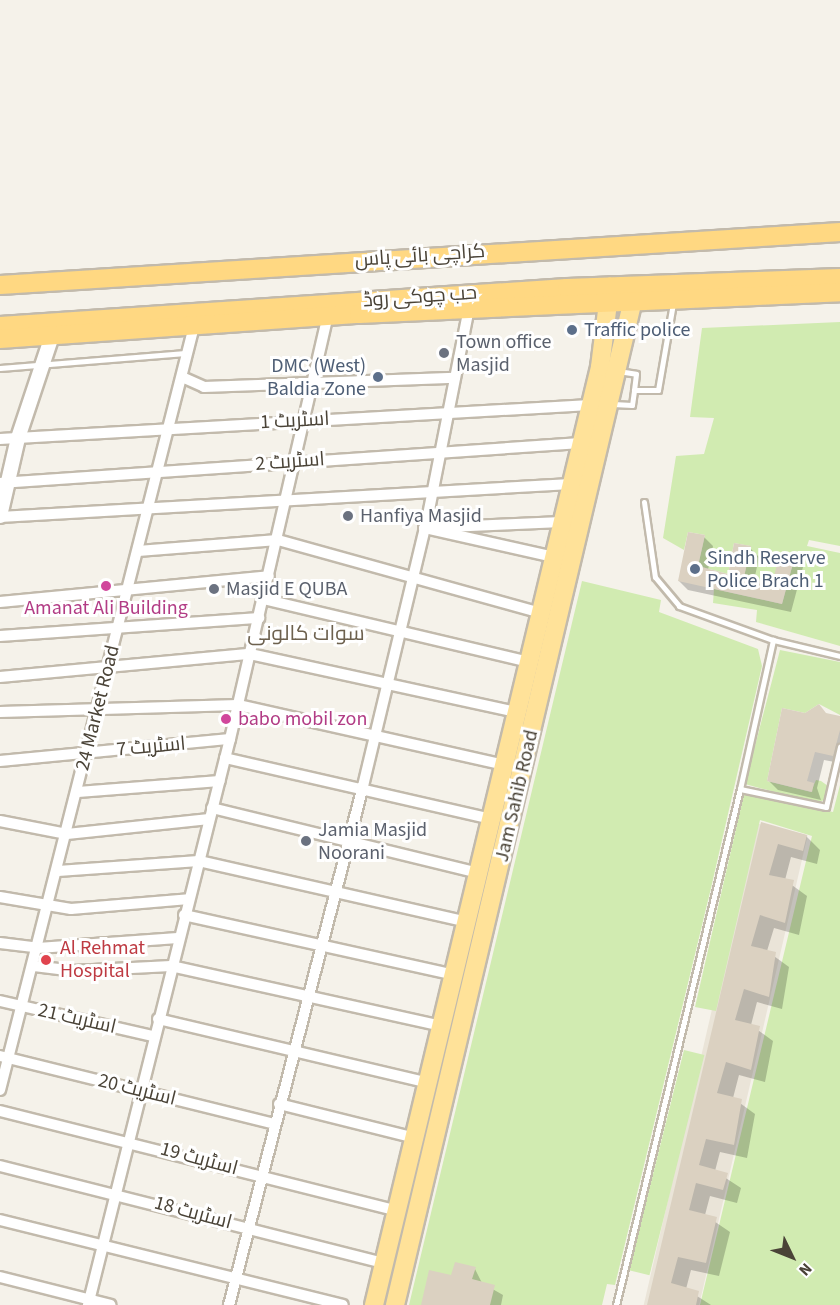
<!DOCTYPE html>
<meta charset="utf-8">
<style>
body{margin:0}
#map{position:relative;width:840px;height:1305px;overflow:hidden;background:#f5f2ea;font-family:"Source Sans 3",Cairo,sans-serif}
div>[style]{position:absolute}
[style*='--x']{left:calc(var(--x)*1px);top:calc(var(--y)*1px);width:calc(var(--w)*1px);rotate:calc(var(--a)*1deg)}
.residential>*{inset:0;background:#eae4d8;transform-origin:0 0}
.green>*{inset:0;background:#d1ebb1;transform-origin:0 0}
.shadow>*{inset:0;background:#0003}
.building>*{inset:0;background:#dbd1c1}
.roads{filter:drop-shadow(2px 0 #c2baac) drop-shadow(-2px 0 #c2baac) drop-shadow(0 2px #c2baac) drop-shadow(0 -2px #c2baac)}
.service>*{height:5px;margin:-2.5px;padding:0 2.5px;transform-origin:2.5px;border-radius:2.5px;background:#fff}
.minor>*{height:10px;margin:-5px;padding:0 5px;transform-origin:5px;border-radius:5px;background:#fff}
.tertiary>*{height:14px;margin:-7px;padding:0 7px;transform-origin:7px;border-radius:7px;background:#fff}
.primary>*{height:18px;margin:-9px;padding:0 9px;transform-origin:9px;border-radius:9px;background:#ffe299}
.trunk>*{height:18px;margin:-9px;padding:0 9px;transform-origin:9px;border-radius:9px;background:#ffd882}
.dots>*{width:16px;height:16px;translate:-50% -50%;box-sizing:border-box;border:3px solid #fff;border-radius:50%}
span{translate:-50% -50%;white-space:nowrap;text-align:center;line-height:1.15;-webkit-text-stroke:6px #fff;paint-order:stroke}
.street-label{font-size:20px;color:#4a4337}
.service-label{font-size:20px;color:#4e5e75}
.left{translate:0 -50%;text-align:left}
.right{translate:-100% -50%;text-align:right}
.worship-label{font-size:20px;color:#5b616d}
.hotel-label{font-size:20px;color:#b23c85}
.health-label{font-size:20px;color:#be3a42}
.neighbourhood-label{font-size:21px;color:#6d614e}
.north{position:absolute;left:762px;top:1227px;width:60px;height:60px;-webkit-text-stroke:4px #fff;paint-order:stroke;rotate:133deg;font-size:16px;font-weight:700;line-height:24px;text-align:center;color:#4a4337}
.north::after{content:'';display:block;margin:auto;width:21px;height:27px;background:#4a4337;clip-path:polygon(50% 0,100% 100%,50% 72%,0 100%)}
</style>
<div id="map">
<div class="residential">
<div style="left:755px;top:823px;width:54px;height:495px;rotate:13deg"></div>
</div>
<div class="green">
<div style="clip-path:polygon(840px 322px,840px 546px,809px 540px,807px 546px,840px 553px,840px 646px,756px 622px,757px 610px,713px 603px,714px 589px,782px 604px,795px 556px,772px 584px,744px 577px,750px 546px,734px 543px,728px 574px,698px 566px,705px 535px,688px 532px,684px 550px,663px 538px,676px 456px,704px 454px,714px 418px,690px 417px,702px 328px)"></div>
<div style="clip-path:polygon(582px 581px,661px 600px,659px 612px,758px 649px,762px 666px,711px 888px,615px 1285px,607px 1284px,602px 1305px,409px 1305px)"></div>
<div style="clip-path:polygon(780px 650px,840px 662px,840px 715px,819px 704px,805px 713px,782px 708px,767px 781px,811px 792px,816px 780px,821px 781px,828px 786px,825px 800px,815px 803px,745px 784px)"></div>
<div style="clip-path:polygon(840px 785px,840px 1305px,700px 1305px,812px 836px,760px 820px,716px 1011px,695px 1007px,744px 794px,833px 812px)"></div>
<div style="left:684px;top:1050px;width:21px;height:227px;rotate:14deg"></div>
</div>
<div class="shadow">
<div style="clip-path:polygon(704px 537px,713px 546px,708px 570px,729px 576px,750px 548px,759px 557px,754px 581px,773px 586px,794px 558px,803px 567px,791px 612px,688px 590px,679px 581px)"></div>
<div style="clip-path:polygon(805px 715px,840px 717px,840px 763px,824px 760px,817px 788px,821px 800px,778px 790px,769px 781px)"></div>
<div style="clip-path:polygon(762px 824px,806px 836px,820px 850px,817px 864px,791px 857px,785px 880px,807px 896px,799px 935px,774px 928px,767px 951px,789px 967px,782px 1009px,757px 1002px,751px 1025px,773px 1041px,765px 1082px,739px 1075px,733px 1098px,755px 1114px,747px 1158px,720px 1152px,715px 1171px,741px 1188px,737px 1203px,710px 1196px,705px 1215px,730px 1232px,719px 1276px,691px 1270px,686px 1289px,711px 1305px,648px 1305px)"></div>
<div style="clip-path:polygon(475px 1269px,482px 1283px,503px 1295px,501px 1305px,422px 1305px,452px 1277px)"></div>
</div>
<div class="building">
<div style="clip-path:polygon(688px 532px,705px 535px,698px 566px,728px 574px,734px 543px,751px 546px,744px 577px,772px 584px,780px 553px,795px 556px,782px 604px,678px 581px)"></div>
<div style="clip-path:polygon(819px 704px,826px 713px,840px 716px,840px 730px,833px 756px,815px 752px,807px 781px,814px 783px,812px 792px,767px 781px,782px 708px,805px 713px)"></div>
<div style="clip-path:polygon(761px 822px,807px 835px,803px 851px,778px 844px,769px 875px,794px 880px,785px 923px,760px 915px,751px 946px,776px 952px,769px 997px,744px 989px,735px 1020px,760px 1026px,751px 1070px,726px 1062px,717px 1093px,742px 1099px,734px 1145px,706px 1139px,699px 1165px,728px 1173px,723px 1190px,696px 1183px,689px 1210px,717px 1217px,706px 1263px,678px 1257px,671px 1283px,699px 1291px,696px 1305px,647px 1305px)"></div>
<div style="clip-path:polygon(455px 1262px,476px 1267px,472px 1279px,495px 1285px,490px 1305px,421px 1305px,429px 1270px,451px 1275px)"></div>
</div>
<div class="roads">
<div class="service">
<div style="--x:0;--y:368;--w:189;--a:-4.6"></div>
<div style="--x:618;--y:371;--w:18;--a:9"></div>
<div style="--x:636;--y:374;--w:16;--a:97"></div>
<div style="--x:634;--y:390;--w:24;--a:0"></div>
<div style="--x:658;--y:390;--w:88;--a:-80.2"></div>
<div style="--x:613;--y:404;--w:19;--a:3"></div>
<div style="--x:632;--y:405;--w:15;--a:-82"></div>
<div style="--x:644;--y:502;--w:76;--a:81.7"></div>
<div style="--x:655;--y:577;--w:38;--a:50"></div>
<div style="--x:679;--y:606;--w:100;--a:19.9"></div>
<div style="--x:740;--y:789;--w:153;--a:-77.5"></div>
<div style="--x:773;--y:640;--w:69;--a:13.4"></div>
<div style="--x:616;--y:1305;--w:531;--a:-76.49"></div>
<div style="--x:740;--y:789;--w:88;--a:11.8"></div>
<div style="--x:826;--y:807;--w:62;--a:-76.9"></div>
</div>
<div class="minor">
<div style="--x:182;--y:377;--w:24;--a:24"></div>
<div style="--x:204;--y:387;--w:251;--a:-2.1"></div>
<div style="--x:0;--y:439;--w:591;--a:-3.3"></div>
<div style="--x:0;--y:483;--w:582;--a:-3.94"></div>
<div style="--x:0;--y:517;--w:572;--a:-3.31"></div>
<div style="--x:138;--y:551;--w:140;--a:-4.5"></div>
<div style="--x:278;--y:540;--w:273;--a:15.5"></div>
<div style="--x:554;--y:557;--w:133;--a:-167.4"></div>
<div style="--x:424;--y:528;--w:138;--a:-2.5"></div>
<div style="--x:263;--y:599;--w:273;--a:13.3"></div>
<div style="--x:0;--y:602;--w:270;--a:-5.5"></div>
<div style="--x:0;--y:636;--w:260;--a:-4"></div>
<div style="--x:0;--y:677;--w:251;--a:-5.3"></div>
<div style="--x:250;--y:654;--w:273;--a:12.3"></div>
<div style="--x:0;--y:712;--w:238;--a:-1.7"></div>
<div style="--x:238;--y:705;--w:274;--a:12.7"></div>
<div style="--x:225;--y:758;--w:274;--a:12.9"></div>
<div style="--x:0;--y:761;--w:231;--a:-5.5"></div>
<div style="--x:78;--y:792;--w:142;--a:-4.4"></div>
<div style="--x:212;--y:808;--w:275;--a:13.7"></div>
<div style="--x:0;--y:821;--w:68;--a:11"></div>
<div style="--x:67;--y:834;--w:143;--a:-6"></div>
<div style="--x:58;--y:871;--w:141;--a:-4.1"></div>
<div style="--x:199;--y:861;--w:275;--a:12.8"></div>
<div style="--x:0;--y:897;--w:72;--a:9.6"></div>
<div style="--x:71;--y:909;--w:118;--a:-4.8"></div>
<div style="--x:184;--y:915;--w:277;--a:12.5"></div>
<div style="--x:0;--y:943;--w:38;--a:7"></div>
<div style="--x:38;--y:948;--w:140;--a:-4.1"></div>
<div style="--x:34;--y:966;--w:39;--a:7"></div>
<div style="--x:73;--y:971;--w:98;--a:-2.9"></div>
<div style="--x:171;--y:966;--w:278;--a:12.5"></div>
<div style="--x:0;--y:1001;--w:157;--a:12.9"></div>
<div style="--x:158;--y:1019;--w:277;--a:13.3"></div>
<div style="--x:0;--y:1056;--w:282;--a:13.9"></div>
<div style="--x:0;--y:1090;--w:788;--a:-75.75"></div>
<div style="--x:279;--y:1104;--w:140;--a:14"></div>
<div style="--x:0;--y:1111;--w:409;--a:14.1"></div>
<div style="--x:0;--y:1166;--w:396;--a:14.2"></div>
<div style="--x:0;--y:1220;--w:353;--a:13.9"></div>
<div style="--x:0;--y:1277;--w:114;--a:14.2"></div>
<div style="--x:88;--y:1305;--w:584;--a:-75.92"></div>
<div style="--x:230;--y:739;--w:434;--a:-77"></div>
<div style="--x:229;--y:1305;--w:536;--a:-75.52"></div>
<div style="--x:363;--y:786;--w:279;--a:-76.5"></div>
<div style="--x:428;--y:515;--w:211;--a:-78.8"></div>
</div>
<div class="tertiary">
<div style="--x:0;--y:516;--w:80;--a:-77"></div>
<div style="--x:18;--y:438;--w:108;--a:-71.6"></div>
</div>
<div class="primary">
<div style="--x:374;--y:1305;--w:965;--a:-76.45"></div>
<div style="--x:600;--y:367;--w:81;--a:-82.9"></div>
<div style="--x:395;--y:1305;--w:1046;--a:-76.68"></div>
</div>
<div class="trunk">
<div style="--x:0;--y:285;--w:842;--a:-3.61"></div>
<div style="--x:0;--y:326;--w:568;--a:-3.83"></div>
<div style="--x:567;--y:288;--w:273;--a:-2.1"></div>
<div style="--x:0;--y:339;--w:360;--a:-4"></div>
<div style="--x:359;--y:314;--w:482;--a:-2.6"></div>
</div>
</div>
<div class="dots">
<div style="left:572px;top:330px;background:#5c6f8a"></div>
<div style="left:444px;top:353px;background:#6b7280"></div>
<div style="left:378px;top:377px;background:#5c6f8a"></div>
<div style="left:348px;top:516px;background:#6b7280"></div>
<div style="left:695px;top:569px;background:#5c6f8a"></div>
<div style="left:106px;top:586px;background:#d1479c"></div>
<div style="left:214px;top:589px;background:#6b7280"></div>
<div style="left:226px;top:719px;background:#d1479c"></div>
<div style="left:306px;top:841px;background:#6b7280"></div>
<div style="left:46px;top:960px;background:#e0444e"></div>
</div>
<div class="street-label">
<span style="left:420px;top:256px;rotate:-4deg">کراچی بائی پاس</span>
<span style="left:420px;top:297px;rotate:-4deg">حب چوکی روڈ</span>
<span style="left:295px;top:421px;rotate:-3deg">اسٹریٹ 1</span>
<span style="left:290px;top:462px;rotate:-4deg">اسٹریٹ 2</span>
<span style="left:98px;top:708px;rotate:-76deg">24 Market Road</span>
<span style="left:151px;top:747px;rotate:-5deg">اسٹریٹ 7</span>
<span style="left:517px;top:796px;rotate:-77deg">Jam Sahib Road</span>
<span style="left:77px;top:1019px;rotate:13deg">اسٹریٹ 21</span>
<span style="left:137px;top:1090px;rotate:14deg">اسٹریٹ 20</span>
<span style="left:199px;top:1159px;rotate:15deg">اسٹریٹ 19</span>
<span style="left:193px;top:1213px;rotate:15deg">اسٹریٹ 18</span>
</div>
<div class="service-label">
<span class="left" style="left:584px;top:330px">Traffic police</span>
<span class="right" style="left:366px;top:378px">DMC (West)<br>Baldia Zone</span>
<span class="left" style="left:707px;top:570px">Sindh Reserve<br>Police Brach 1</span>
</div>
<div class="worship-label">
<span class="left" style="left:456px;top:354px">Town office<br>Masjid</span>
<span class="left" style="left:360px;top:516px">Hanfiya Masjid</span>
<span class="left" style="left:226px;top:589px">Masjid E QUBA</span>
<span class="left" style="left:318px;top:842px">Jamia Masjid<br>Noorani</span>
</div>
<div class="hotel-label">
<span style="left:106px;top:608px">Amanat Ali Building</span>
<span class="left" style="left:238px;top:719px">babo mobil zon</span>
</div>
<div class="health-label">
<span class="left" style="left:60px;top:960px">Al Rehmat<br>Hospital</span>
</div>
<div class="neighbourhood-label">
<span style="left:306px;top:633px">سوات کالونی</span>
</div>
<div class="north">N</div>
</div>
